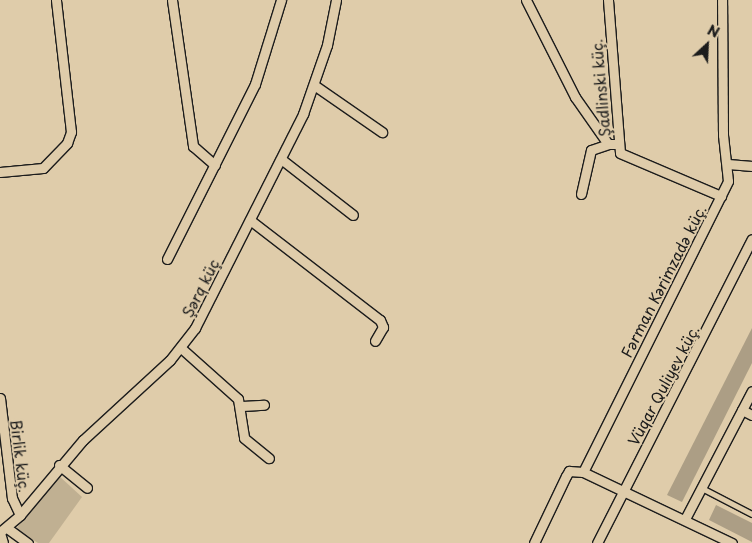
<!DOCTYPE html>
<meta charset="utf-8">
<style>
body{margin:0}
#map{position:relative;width:752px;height:543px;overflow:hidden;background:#dfccaa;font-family:"Playpen Sans",sans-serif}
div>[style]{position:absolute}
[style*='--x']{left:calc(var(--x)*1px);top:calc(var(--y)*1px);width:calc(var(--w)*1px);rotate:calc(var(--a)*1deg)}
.green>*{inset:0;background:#c0b092}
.building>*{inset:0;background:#ac9e85}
.roads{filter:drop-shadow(1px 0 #1c1c1c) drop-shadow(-1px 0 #1c1c1c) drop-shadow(0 1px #1c1c1c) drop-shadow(0 -1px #1c1c1c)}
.lane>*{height:4.5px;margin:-2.25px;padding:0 2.25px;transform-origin:2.25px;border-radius:2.25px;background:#dfccaa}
.street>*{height:9px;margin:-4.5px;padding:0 4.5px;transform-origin:4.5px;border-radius:4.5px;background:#dfccaa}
span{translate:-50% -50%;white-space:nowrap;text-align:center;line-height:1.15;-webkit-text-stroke:4px #dfccaa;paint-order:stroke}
.street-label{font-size:15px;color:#1c1c1c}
.north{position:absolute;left:682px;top:20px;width:50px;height:50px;-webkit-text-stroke:4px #dfccaa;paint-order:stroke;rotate:25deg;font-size:14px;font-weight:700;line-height:20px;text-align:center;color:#1c1c1c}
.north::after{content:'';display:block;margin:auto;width:18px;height:22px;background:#1c1c1c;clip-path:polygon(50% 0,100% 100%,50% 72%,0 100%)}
</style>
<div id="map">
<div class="green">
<div style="clip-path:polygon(58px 475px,82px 497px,49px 543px,38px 543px,16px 529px)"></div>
</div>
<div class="building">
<div style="clip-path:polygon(752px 328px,752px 363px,682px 502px,667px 495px)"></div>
<div style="clip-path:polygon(716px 505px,752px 523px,752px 542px,709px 520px)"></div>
</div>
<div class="roads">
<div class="lane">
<div style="--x:702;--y:488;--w:56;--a:27.5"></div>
</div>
<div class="street">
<div style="--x:172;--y:0;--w:148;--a:81.8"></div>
<div style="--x:193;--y:146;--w:29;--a:41"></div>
<div style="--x:526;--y:0;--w:109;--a:63.2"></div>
<div style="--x:575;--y:97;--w:57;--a:54.9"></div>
<div style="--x:608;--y:144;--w:10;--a:0"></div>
<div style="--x:608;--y:0;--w:153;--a:85.5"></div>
<div style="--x:620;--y:153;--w:110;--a:23.1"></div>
<div style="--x:314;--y:85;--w:83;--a:34.7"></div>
<div style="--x:281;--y:159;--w:91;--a:37.9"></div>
<div style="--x:728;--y:164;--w:24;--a:5"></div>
<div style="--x:0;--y:172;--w:43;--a:-5.3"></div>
<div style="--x:43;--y:168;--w:35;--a:-46"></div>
<div style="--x:67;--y:143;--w:12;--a:-70"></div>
<div style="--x:71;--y:132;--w:133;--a:-96.5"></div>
<div style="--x:581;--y:194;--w:45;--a:-77.2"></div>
<div style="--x:591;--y:150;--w:18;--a:-19"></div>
<div style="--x:250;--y:220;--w:164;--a:37.6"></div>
<div style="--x:380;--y:320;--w:8;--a:67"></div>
<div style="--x:383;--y:327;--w:16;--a:120"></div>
<div style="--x:167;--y:259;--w:196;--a:-63.3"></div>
<div style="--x:255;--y:84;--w:88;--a:-72.8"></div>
<div style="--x:181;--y:348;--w:76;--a:41.8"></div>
<div style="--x:238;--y:399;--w:39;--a:81"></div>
<div style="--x:244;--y:438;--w:32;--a:39"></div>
<div style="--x:0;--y:398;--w:101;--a:83.2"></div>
<div style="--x:12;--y:498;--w:19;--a:65"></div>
<div style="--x:242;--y:406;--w:22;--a:-3"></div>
<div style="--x:742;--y:410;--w:11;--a:27"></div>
<div style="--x:59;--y:465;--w:36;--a:39"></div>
<div style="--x:583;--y:472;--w:165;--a:25.5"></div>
<div style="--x:685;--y:519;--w:144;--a:-62.4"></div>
<div style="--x:7;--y:528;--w:26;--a:36"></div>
<div style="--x:0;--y:532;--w:26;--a:-40"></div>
<div style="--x:20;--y:515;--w:98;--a:-50"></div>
<div style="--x:83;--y:440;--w:118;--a:-42.6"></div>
<div style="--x:170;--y:360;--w:41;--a:-52"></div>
<div style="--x:195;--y:328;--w:240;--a:-63.2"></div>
<div style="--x:303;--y:114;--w:73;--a:-70.8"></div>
<div style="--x:327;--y:45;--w:46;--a:-78.7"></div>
<div style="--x:0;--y:533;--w:10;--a:73"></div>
<div style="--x:534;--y:543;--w:74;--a:-64.5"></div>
<div style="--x:566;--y:476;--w:6;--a:-59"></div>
<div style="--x:569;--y:471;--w:14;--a:4"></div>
<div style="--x:583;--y:472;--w:325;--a:-63.5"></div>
<div style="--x:728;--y:181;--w:46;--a:-96.2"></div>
<div style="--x:723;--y:135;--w:135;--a:-90.4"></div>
<div style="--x:597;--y:543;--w:341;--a:-63"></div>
</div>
</div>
<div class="street-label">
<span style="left:600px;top:88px;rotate:-95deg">Şadlinski küç.</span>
<span style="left:663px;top:281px;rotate:-63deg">Fərman Kərimzadə küç.</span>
<span style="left:200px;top:288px;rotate:-63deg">Şərq küç</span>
<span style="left:663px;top:385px;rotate:-62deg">Vüqar Quliyev küç.</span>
<span style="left:21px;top:456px;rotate:83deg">Birlik küç.</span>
</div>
<div class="north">N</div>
</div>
